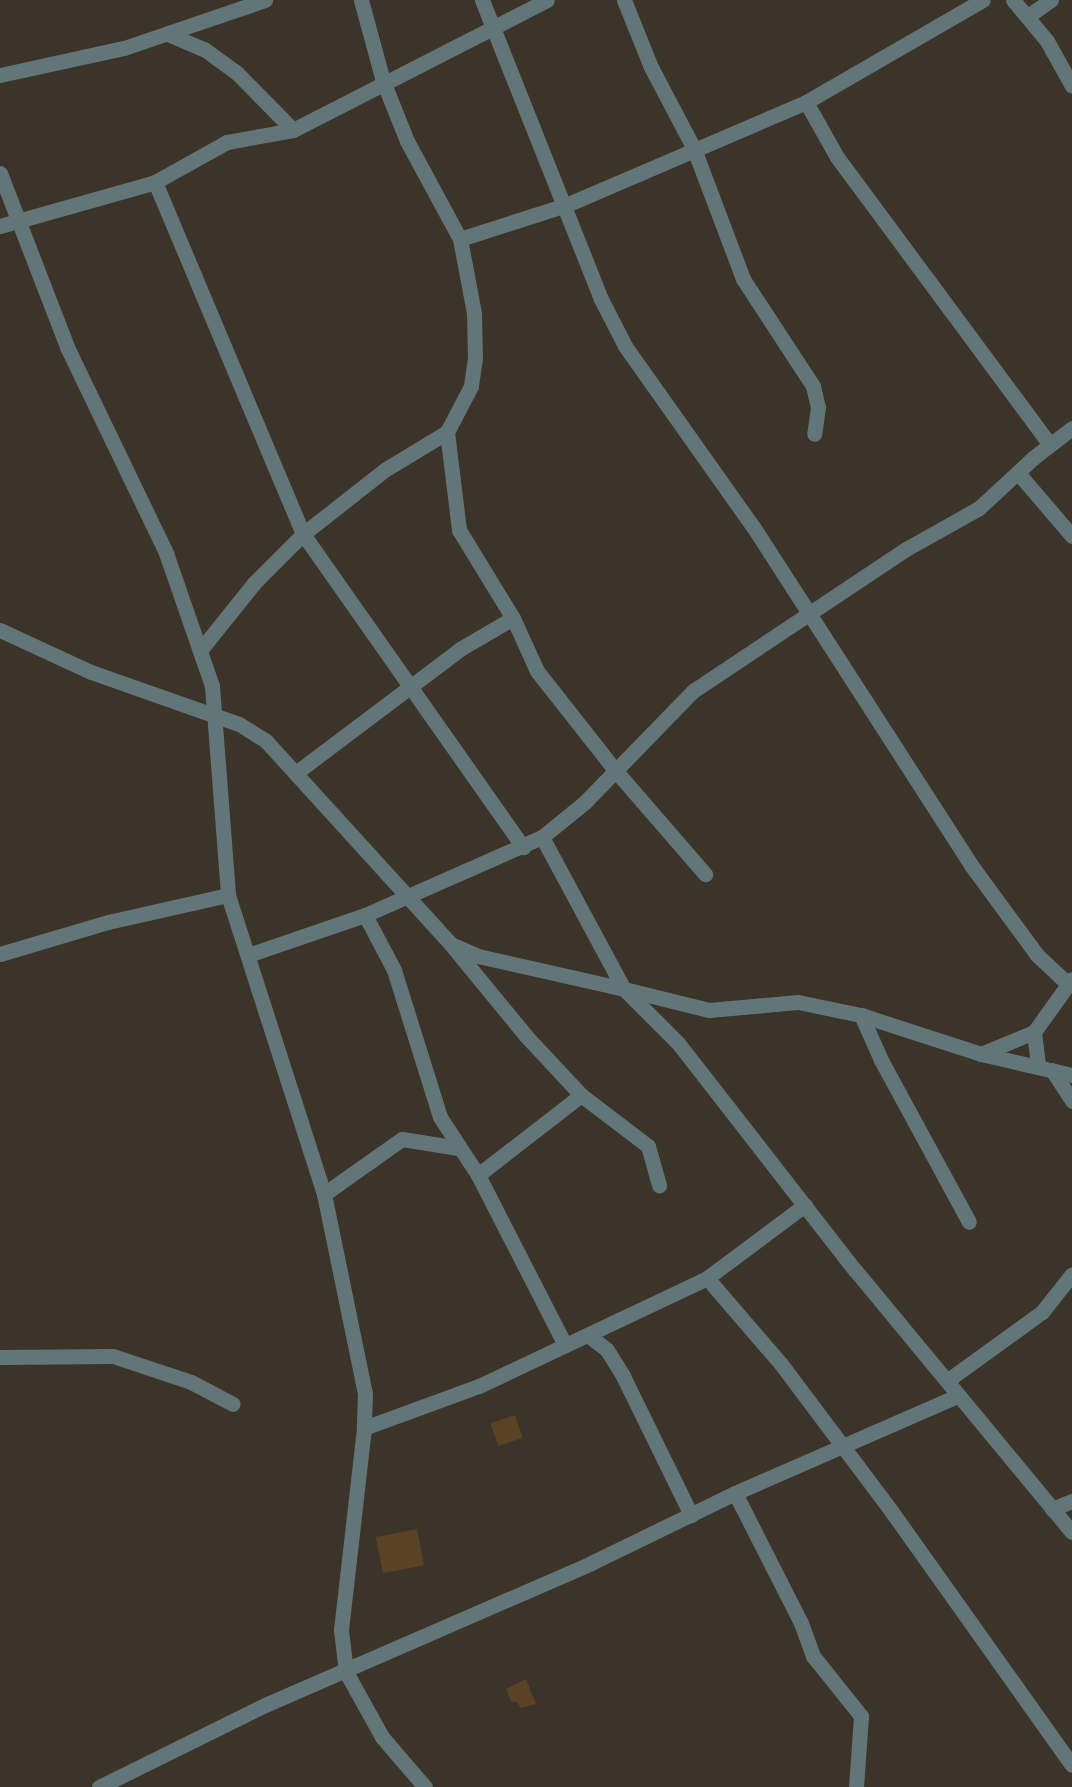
<!DOCTYPE html>
<style>
body{margin:0}
#map{position:relative;width:1072px;height:1787px;overflow:hidden;background:#3c3329;font-family:Lato,sans-serif}
div>[style]{position:absolute}
[style*='--x']{left:calc(var(--x)*1px);top:calc(var(--y)*1px);width:calc(var(--w)*1px);rotate:calc(var(--a)*1deg)}
.building>*{inset:0;background:#5a4225;transform-origin:0 0}
.street>*{height:15px;margin:-7.5px;padding:0 7.5px;transform-origin:7.5px;border-radius:7.5px;background:#627679}
span{translate:-50% -50%;white-space:nowrap;text-align:center;line-height:1.15;-webkit-text-stroke:4.5px #322920;paint-order:stroke}
</style>
<div id="map">
<div class="building">
<div style="left:515px;top:1415px;width:24px;height:26px;rotate:71deg"></div>
<div style="left:417px;top:1529px;width:37px;height:42px;rotate:79deg"></div>
<div style="clip-path:polygon(526px 1679px,536px 1704px,521px 1708px,517px 1702px,511px 1702px,506px 1689px)"></div>
</div>
<div class="street">
<div style="--x:482;--y:0;--w:322;--a:68.3"></div>
<div style="--x:601;--y:299;--w:53;--a:62.9"></div>
<div style="--x:625;--y:346;--w:223;--a:54.7"></div>
<div style="--x:754;--y:528;--w:401;--a:57.2"></div>
<div style="--x:971;--y:865;--w:112;--a:53.7"></div>
<div style="--x:1037;--y:955;--w:42;--a:43.1"></div>
<div style="--x:624;--y:0;--w:72;--a:68.1"></div>
<div style="--x:651;--y:67;--w:93;--a:62.3"></div>
<div style="--x:694;--y:149;--w:139;--a:69.3"></div>
<div style="--x:743;--y:279;--w:128;--a:56.8"></div>
<div style="--x:813;--y:386;--w:22;--a:77"></div>
<div style="--x:818;--y:407;--w:27;--a:98"></div>
<div style="--x:1013;--y:0;--w:53;--a:50.3"></div>
<div style="--x:1047;--y:41;--w:51;--a:60.9"></div>
<div style="--x:1028;--y:16;--w:28;--a:-35"></div>
<div style="--x:168;--y:34;--w:39;--a:23"></div>
<div style="--x:204;--y:49;--w:41;--a:36"></div>
<div style="--x:237;--y:73;--w:80;--a:45.5"></div>
<div style="--x:0;--y:75;--w:127;--a:-12.3"></div>
<div style="--x:124;--y:48;--w:149;--a:-18.8"></div>
<div style="--x:806;--y:102;--w:63;--a:60.6"></div>
<div style="--x:837;--y:157;--w:357;--a:53.5"></div>
<div style="--x:0;--y:173;--w:186;--a:68.9"></div>
<div style="--x:67;--y:347;--w:229;--a:64.3"></div>
<div style="--x:166;--y:553;--w:141;--a:70.9"></div>
<div style="--x:212;--y:686;--w:210;--a:85.6"></div>
<div style="--x:228;--y:895;--w:314;--a:72.2"></div>
<div style="--x:324;--y:1194;--w:203;--a:78.4"></div>
<div style="--x:365;--y:1393;--w:35;--a:92"></div>
<div style="--x:364;--y:1428;--w:203;--a:96.5"></div>
<div style="--x:341;--y:1630;--w:42;--a:83.2"></div>
<div style="--x:346;--y:1672;--w:74;--a:61"></div>
<div style="--x:382;--y:1737;--w:66;--a:49.3"></div>
<div style="--x:155;--y:182;--w:382;--a:67.2"></div>
<div style="--x:303;--y:534;--w:383;--a:54.9"></div>
<div style="--x:0;--y:226;--w:161;--a:-15.8"></div>
<div style="--x:155;--y:182;--w:82;--a:-29.1"></div>
<div style="--x:227;--y:142;--w:67;--a:-10.3"></div>
<div style="--x:293;--y:130;--w:285;--a:-27.1"></div>
<div style="--x:460;--y:239;--w:111;--a:-17.8"></div>
<div style="--x:566;--y:205;--w:261;--a:-23.2"></div>
<div style="--x:806;--y:102;--w:204;--a:-30"></div>
<div style="--x:447;--y:432;--w:99;--a:83"></div>
<div style="--x:459;--y:530;--w:103;--a:58.5"></div>
<div style="--x:513;--y:618;--w:58;--a:65.6"></div>
<div style="--x:537;--y:671;--w:126;--a:51.8"></div>
<div style="--x:615;--y:770;--w:138;--a:49.1"></div>
<div style="--x:1018;--y:473;--w:83;--a:49.4"></div>
<div style="--x:0;--y:630;--w:100;--a:24.8"></div>
<div style="--x:91;--y:672;--w:157;--a:19.4"></div>
<div style="--x:239;--y:724;--w:32;--a:32"></div>
<div style="--x:266;--y:741;--w:275;--a:47.7"></div>
<div style="--x:451;--y:944;--w:30;--a:24"></div>
<div style="--x:478;--y:956;--w:150;--a:12.7"></div>
<div style="--x:624;--y:989;--w:76;--a:45"></div>
<div style="--x:678;--y:1043;--w:288;--a:52.1"></div>
<div style="--x:855;--y:1270;--w:340;--a:50.4"></div>
<div style="--x:202;--y:648;--w:83;--a:-51.3"></div>
<div style="--x:254;--y:583;--w:69;--a:-45"></div>
<div style="--x:303;--y:534;--w:105;--a:-38.1"></div>
<div style="--x:386;--y:469;--w:71;--a:-31.2"></div>
<div style="--x:447;--y:432;--w:52;--a:-62.4"></div>
<div style="--x:471;--y:386;--w:27;--a:-82"></div>
<div style="--x:475;--y:359;--w:46;--a:-91.2"></div>
<div style="--x:474;--y:313;--w:75;--a:-100.7"></div>
<div style="--x:460;--y:239;--w:111;--a:-118.4"></div>
<div style="--x:407;--y:141;--w:65;--a:-111.8"></div>
<div style="--x:383;--y:81;--w:84;--a:-105.2"></div>
<div style="--x:297;--y:772;--w:204;--a:-37"></div>
<div style="--x:460;--y:649;--w:61;--a:-30.3"></div>
<div style="--x:542;--y:837;--w:173;--a:61.7"></div>
<div style="--x:624;--y:989;--w:88;--a:13.9"></div>
<div style="--x:709;--y:1010;--w:89;--a:-5.1"></div>
<div style="--x:798;--y:1002;--w:64;--a:11.7"></div>
<div style="--x:861;--y:1015;--w:126;--a:18"></div>
<div style="--x:981;--y:1054;--w:93;--a:13"></div>
<div style="--x:365;--y:915;--w:62;--a:62.2"></div>
<div style="--x:394;--y:970;--w:154;--a:72.6"></div>
<div style="--x:440;--y:1117;--w:69;--a:56.8"></div>
<div style="--x:478;--y:1175;--w:191;--a:62.9"></div>
<div style="--x:453;--y:947;--w:115;--a:50.6"></div>
<div style="--x:526;--y:1036;--w:81;--a:47"></div>
<div style="--x:581;--y:1095;--w:84;--a:37.3"></div>
<div style="--x:648;--y:1146;--w:41;--a:74.2"></div>
<div style="--x:0;--y:954;--w:113;--a:-16.5"></div>
<div style="--x:108;--y:922;--w:123;--a:-12.7"></div>
<div style="--x:248;--y:955;--w:124;--a:-18.9"></div>
<div style="--x:365;--y:915;--w:193;--a:-23.8"></div>
<div style="--x:542;--y:837;--w:55;--a:-39.1"></div>
<div style="--x:585;--y:802;--w:155;--a:-45.8"></div>
<div style="--x:693;--y:691;--w:256;--a:-33.7"></div>
<div style="--x:906;--y:549;--w:84;--a:-29.3"></div>
<div style="--x:979;--y:508;--w:74;--a:-42.8"></div>
<div style="--x:1033;--y:458;--w:49;--a:-37.6"></div>
<div style="--x:861;--y:1015;--w:49;--a:66"></div>
<div style="--x:881;--y:1060;--w:184;--a:61.5"></div>
<div style="--x:1034;--y:1032;--w:34;--a:83"></div>
<div style="--x:981;--y:1054;--w:57;--a:-22.5"></div>
<div style="--x:1034;--y:1032;--w:65;--a:-54.4"></div>
<div style="--x:1052;--y:1070;--w:37;--a:57"></div>
<div style="--x:478;--y:1175;--w:130;--a:-37.8"></div>
<div style="--x:324;--y:1194;--w:95;--a:-35.2"></div>
<div style="--x:402;--y:1139;--w:57;--a:9.1"></div>
<div style="--x:707;--y:1278;--w:113;--a:49.3"></div>
<div style="--x:781;--y:1364;--w:185;--a:53.1"></div>
<div style="--x:892;--y:1512;--w:310;--a:54.6"></div>
<div style="--x:588;--y:1335;--w:24;--a:38"></div>
<div style="--x:607;--y:1350;--w:31;--a:58"></div>
<div style="--x:623;--y:1376;--w:155;--a:63.9"></div>
<div style="--x:0;--y:1357;--w:113;--a:-0.5"></div>
<div style="--x:113;--y:1356;--w:82;--a:18.4"></div>
<div style="--x:191;--y:1382;--w:47;--a:27.6"></div>
<div style="--x:948;--y:1380;--w:116;--a:-35.9"></div>
<div style="--x:1042;--y:1312;--w:48;--a:-51.7"></div>
<div style="--x:364;--y:1428;--w:122;--a:-20.1"></div>
<div style="--x:479;--y:1386;--w:252;--a:-25.3"></div>
<div style="--x:707;--y:1278;--w:122;--a:-36.7"></div>
<div style="--x:735;--y:1493;--w:146;--a:63.1"></div>
<div style="--x:801;--y:1623;--w:35;--a:70"></div>
<div style="--x:813;--y:1656;--w:77;--a:51.3"></div>
<div style="--x:861;--y:1716;--w:71;--a:94"></div>
<div style="--x:1052;--y:1509;--w:22;--a:-22"></div>
<div style="--x:99;--y:1787;--w:185;--a:-26.3"></div>
<div style="--x:265;--y:1705;--w:356;--a:-23.5"></div>
<div style="--x:591;--y:1563;--w:160;--a:-25.9"></div>
<div style="--x:735;--y:1493;--w:244;--a:-23.6"></div>
</div>
</div>
